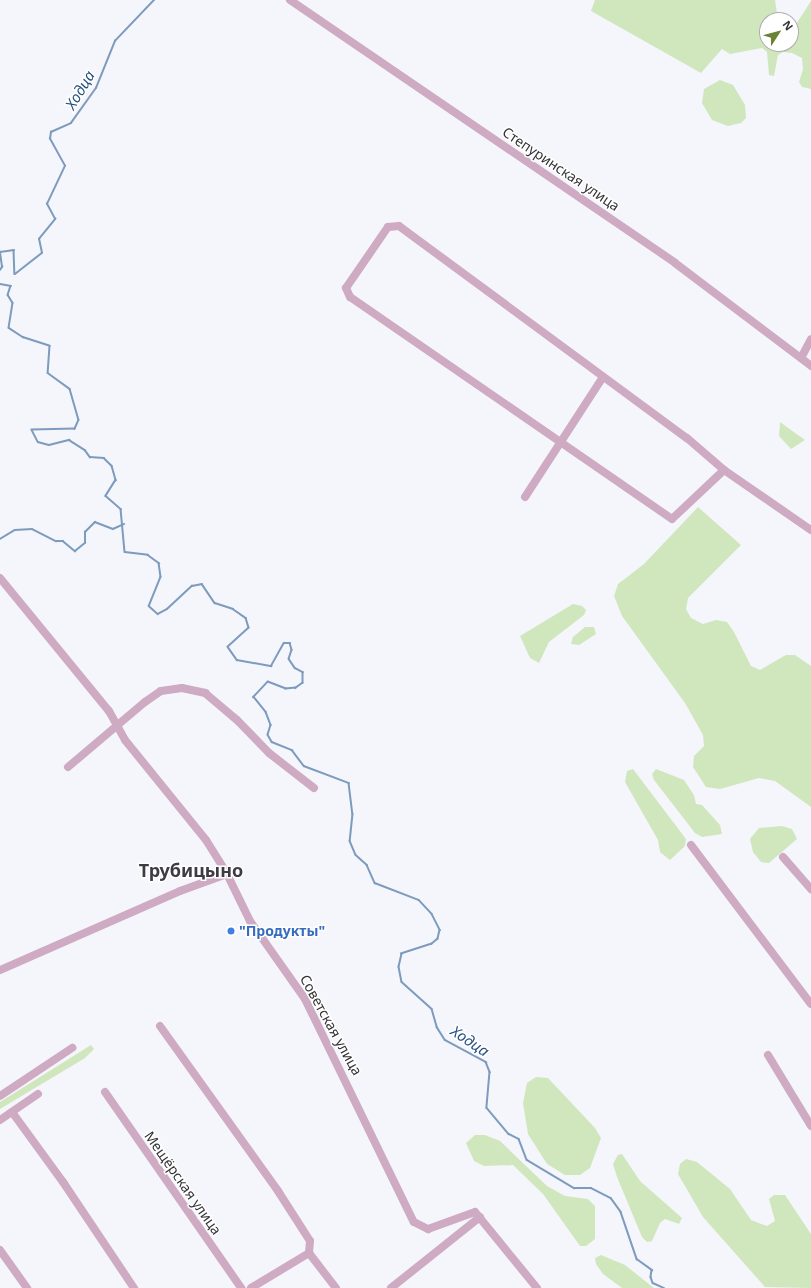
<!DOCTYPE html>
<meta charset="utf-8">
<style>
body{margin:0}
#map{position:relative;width:811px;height:1288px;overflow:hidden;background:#f5f5fc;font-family:"Noto Sans",sans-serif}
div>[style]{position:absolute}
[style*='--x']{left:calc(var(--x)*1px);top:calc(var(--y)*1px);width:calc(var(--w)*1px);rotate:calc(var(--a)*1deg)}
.green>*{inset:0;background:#d0e7be}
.stream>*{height:1.5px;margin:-0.75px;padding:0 0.75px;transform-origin:0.75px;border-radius:0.75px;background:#7c9bbd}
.minor>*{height:8px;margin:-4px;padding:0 4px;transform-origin:4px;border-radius:4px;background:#cfaac3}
.dots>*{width:11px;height:11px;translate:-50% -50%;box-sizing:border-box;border:2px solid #fff;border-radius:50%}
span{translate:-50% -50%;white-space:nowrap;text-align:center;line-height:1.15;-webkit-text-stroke:3px #fff;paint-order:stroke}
.street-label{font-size:14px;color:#343437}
.shop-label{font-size:14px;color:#366cbe;font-weight:700}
.left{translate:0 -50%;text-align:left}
.water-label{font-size:15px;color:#265280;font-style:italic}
.district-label{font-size:18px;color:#3d3c42;font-weight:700}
.north{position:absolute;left:759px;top:12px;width:40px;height:40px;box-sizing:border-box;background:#fff;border:1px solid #aeaeaf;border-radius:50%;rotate:54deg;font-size:11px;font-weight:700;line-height:16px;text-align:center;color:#343437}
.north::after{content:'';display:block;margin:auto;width:14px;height:18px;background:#698234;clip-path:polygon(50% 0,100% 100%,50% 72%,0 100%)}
</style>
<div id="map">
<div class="green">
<div style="clip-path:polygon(595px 0,775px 0,778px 20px,767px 20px,767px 44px,791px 44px,791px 32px,811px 1px,811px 89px,802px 87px,799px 82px,803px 69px,802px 58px,792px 53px,783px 52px,778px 55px,774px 76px,769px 75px,767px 52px,762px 48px,730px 54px,722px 49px,701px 73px,591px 11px)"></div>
<div style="clip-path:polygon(720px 80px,733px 85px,745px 105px,746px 118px,741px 123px,728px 126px,712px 120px,702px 103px,704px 89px)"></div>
<div style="clip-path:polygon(780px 422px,791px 430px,805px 440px,791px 449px,779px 436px)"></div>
<div style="clip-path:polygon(698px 507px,741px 545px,688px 598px,686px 609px,691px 618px,703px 624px,716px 620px,727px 622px,734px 632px,751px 666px,760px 670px,786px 655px,795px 655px,811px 666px,811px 807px,775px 781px,759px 778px,720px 789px,706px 787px,693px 767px,694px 756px,704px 746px,703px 735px,685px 703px,622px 616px,614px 596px,618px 584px,644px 564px)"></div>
<div style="clip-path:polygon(573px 604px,582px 606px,586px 610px,584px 615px,549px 642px,539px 663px,530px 658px,520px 636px)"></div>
<div style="clip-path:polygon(585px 627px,594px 627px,596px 634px,579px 645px,571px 644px,573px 637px)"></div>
<div style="clip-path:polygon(633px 769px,686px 839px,685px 846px,670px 860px,660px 852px,658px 840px,625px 782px,627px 771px)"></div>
<div style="clip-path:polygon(656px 769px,684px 780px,694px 795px,696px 804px,702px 805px,720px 825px,722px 834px,702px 837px,695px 833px,654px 780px,652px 774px)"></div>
<div style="clip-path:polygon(782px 826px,792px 829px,797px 839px,769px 863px,761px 862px,753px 852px,750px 839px,759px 828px)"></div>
<div style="clip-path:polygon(91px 1045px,94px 1049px,85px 1058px,0 1109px,0 1102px)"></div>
<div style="clip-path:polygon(536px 1077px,548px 1078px,595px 1128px,601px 1138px,590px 1168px,580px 1175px,565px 1175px,547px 1164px,528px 1134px,523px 1103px,527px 1083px)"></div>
<div style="clip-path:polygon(475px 1135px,485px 1135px,500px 1141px,547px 1186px,565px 1196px,588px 1199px,595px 1206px,595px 1239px,586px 1246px,580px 1246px,543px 1194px,513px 1165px,484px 1166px,474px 1161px,466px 1143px)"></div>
<div style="clip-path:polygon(622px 1154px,640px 1181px,682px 1218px,679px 1224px,665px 1219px,660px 1223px,652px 1241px,647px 1242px,642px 1237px,617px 1177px,613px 1164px,618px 1155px)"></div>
<div style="clip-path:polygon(686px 1159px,697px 1162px,730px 1189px,751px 1220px,767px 1226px,775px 1221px,769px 1199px,774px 1195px,785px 1195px,811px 1234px,811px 1288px,765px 1287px,703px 1217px,678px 1174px,680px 1164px)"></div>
<div style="clip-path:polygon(601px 1255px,625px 1265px,654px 1288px,622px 1288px,603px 1274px,596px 1264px,595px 1258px)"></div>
</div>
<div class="stream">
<div style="--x:0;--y:270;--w:4;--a:-56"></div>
<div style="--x:2;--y:267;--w:15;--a:-98"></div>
<div style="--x:0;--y:252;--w:14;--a:-8"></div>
<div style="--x:14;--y:250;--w:24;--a:88"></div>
<div style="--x:15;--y:274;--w:34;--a:-38"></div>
<div style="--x:42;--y:253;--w:14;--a:-102"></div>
<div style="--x:39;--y:239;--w:26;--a:-51"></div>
<div style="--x:55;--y:219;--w:17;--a:-118"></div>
<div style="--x:47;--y:204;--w:42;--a:-64.7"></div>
<div style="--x:65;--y:166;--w:31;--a:-119"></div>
<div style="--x:50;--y:139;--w:7;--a:-82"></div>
<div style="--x:51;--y:132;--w:22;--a:-24"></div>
<div style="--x:71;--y:123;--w:43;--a:-54.5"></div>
<div style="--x:96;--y:88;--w:51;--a:-68"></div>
<div style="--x:115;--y:41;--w:57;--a:-46.4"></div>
<div style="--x:0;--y:284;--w:11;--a:10"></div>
<div style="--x:11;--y:286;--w:9;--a:108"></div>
<div style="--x:8;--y:295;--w:9;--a:58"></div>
<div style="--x:13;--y:303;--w:25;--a:99"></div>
<div style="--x:9;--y:328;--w:17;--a:33"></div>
<div style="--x:23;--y:337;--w:28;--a:18"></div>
<div style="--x:50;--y:346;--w:27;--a:94"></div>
<div style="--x:48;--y:373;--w:27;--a:36"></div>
<div style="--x:70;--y:389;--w:32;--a:74"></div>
<div style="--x:79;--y:420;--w:10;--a:114"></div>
<div style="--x:75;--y:429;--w:43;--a:178.7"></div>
<div style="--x:32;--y:430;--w:13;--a:63"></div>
<div style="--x:38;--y:442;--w:11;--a:15"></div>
<div style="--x:49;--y:445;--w:21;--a:-14"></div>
<div style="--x:69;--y:440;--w:19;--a:32"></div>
<div style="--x:85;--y:450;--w:9;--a:54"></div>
<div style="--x:90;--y:457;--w:14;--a:4"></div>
<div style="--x:104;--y:458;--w:11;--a:45"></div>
<div style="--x:112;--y:466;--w:15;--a:74"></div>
<div style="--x:116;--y:480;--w:19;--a:122"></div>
<div style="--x:106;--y:496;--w:20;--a:41"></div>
<div style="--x:121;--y:509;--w:43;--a:84.7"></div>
<div style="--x:125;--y:552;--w:23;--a:7"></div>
<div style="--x:148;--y:555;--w:14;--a:36"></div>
<div style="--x:159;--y:563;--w:14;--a:82"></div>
<div style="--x:161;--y:577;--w:31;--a:112"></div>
<div style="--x:149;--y:606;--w:12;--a:42"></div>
<div style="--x:158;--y:614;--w:10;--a:-29"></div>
<div style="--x:167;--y:609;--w:34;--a:-43"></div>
<div style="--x:192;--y:586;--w:10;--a:-11"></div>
<div style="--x:202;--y:584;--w:23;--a:56"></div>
<div style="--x:215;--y:603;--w:19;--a:18"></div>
<div style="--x:233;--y:609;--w:16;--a:35"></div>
<div style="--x:246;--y:618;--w:10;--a:73"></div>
<div style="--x:249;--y:628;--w:28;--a:138"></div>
<div style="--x:228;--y:647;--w:16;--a:55"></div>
<div style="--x:237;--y:660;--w:35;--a:10"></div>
<div style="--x:271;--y:666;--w:26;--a:-61"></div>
<div style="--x:284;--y:643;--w:6;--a:0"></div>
<div style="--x:290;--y:643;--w:7;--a:74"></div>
<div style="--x:292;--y:650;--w:9;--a:108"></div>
<div style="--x:289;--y:659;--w:11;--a:56"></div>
<div style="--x:295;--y:668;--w:9;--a:27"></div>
<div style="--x:303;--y:672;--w:11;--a:90"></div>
<div style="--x:303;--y:683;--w:9;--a:144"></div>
<div style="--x:296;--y:688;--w:10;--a:174"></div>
<div style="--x:286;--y:689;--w:19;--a:-159"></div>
<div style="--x:268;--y:682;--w:21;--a:133"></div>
<div style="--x:254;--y:697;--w:19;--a:51"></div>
<div style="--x:266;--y:712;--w:14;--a:69"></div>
<div style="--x:271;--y:725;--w:10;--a:107"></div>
<div style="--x:268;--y:735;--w:8;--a:60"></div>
<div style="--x:272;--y:742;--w:22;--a:22"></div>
<div style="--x:292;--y:750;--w:20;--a:53"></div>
<div style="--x:304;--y:766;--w:48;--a:20.7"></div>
<div style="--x:349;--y:783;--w:31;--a:83"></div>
<div style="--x:353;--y:814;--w:27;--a:96"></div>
<div style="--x:350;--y:841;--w:15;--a:67"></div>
<div style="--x:356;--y:855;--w:15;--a:42"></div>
<div style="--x:367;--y:865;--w:20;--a:66"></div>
<div style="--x:375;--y:883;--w:47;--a:21.1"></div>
<div style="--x:419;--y:900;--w:19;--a:47"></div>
<div style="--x:432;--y:914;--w:18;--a:63"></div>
<div style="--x:440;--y:930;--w:9;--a:103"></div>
<div style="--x:438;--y:939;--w:8;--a:140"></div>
<div style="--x:432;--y:944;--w:32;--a:162"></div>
<div style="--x:402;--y:954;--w:13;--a:103"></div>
<div style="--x:399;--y:967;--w:15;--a:79"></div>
<div style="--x:402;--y:982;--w:40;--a:42"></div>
<div style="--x:432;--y:1009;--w:19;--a:74"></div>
<div style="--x:437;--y:1027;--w:15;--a:58"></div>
<div style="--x:445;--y:1040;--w:47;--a:28.2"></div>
<div style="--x:486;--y:1062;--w:11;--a:68"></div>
<div style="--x:490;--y:1072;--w:36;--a:95"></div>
<div style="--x:487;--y:1108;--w:34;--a:50"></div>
<div style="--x:509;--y:1134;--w:11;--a:27"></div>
<div style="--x:519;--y:1139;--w:22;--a:69"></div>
<div style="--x:527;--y:1160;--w:55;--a:30.8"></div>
<div style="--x:574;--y:1188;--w:17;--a:0"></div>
<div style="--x:591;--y:1188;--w:22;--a:27"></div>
<div style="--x:611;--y:1198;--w:17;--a:54"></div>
<div style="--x:621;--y:1212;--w:50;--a:71.2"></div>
<div style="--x:637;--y:1259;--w:19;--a:36"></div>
<div style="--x:652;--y:1270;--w:7;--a:98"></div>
<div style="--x:651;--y:1277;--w:6;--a:72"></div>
<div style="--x:653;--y:1283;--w:12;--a:24"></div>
<div style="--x:0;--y:539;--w:17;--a:-31"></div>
<div style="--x:15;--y:530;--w:17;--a:-3"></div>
<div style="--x:32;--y:529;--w:27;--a:27"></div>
<div style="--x:56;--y:541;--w:7;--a:0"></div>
<div style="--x:63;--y:541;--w:16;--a:40"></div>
<div style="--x:75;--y:551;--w:13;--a:-39"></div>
<div style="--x:85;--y:543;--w:11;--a:-90"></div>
<div style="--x:85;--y:532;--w:14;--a:-45"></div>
<div style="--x:95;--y:522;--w:19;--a:21"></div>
<div style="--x:113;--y:529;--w:12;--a:-24"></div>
</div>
<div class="minor">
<div style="--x:290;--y:0;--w:466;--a:34.3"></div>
<div style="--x:675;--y:263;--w:171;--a:37.1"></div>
<div style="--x:801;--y:358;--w:21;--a:-62"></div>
<div style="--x:724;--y:470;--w:71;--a:136.7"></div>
<div style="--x:672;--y:519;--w:391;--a:-145.4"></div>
<div style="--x:350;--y:297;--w:10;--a:-114"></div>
<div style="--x:346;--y:288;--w:74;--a:-55.5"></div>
<div style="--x:388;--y:227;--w:11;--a:-5"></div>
<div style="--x:399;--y:226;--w:358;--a:36.4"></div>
<div style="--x:687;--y:438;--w:49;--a:40.9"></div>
<div style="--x:724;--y:470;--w:106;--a:34.6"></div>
<div style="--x:525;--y:497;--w:143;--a:-57"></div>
<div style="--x:0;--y:578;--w:172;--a:50.7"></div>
<div style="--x:109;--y:711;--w:33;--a:61"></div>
<div style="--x:125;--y:740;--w:129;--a:51"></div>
<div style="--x:206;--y:840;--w:40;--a:58"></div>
<div style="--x:68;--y:767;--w:101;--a:-40.2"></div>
<div style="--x:145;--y:702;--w:19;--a:-35"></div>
<div style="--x:161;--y:691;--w:21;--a:-8"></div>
<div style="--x:182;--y:688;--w:24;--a:12"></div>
<div style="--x:205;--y:693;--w:42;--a:40.2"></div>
<div style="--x:237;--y:720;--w:46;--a:45.9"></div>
<div style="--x:269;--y:753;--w:57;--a:37.9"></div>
<div style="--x:691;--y:845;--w:199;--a:53"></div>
<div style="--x:783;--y:857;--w:43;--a:48.8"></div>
<div style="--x:0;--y:970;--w:197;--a:-23.7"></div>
<div style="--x:180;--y:891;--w:50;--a:-19.9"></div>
<div style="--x:227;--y:874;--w:52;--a:63.9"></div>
<div style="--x:250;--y:921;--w:95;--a:54.8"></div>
<div style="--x:305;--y:999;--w:248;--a:64"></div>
<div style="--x:414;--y:1222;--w:16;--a:27"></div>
<div style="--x:428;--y:1229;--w:50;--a:-19.9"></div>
<div style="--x:475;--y:1212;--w:98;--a:50.8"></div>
<div style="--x:160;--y:1026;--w:203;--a:54.4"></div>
<div style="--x:278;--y:1191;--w:59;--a:57.4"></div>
<div style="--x:310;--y:1241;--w:12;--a:95"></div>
<div style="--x:309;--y:1253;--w:44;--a:52.4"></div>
<div style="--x:768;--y:1055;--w:83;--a:58.8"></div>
<div style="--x:105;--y:1092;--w:239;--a:55.2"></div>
<div style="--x:0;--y:1096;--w:87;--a:-33.7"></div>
<div style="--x:12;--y:1112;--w:87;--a:53.9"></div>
<div style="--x:63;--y:1182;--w:128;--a:56.2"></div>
<div style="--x:0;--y:1120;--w:46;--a:-34.4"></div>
<div style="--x:0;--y:1250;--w:47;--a:54.6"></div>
<div style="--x:251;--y:1288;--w:68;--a:-31.1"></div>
<div style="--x:391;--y:1288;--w:114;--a:-38.6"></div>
</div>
<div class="dots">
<div style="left:231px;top:931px;background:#3f7fe0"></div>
</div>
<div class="street-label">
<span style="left:561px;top:169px;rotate:34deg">Степуринская улица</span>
<span style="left:331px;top:1025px;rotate:61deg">Советская улица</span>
<span style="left:183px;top:1183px;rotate:55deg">Мещёрская улица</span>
</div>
<div class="shop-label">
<span class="left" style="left:239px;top:931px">"Продукты"</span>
</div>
<div class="water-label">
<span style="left:80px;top:90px;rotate:-59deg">Ходца</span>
<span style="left:470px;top:1041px;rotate:34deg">Ходца</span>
</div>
<div class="district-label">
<span style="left:191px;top:870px">Трубицыно</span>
</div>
<div class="north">N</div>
</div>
